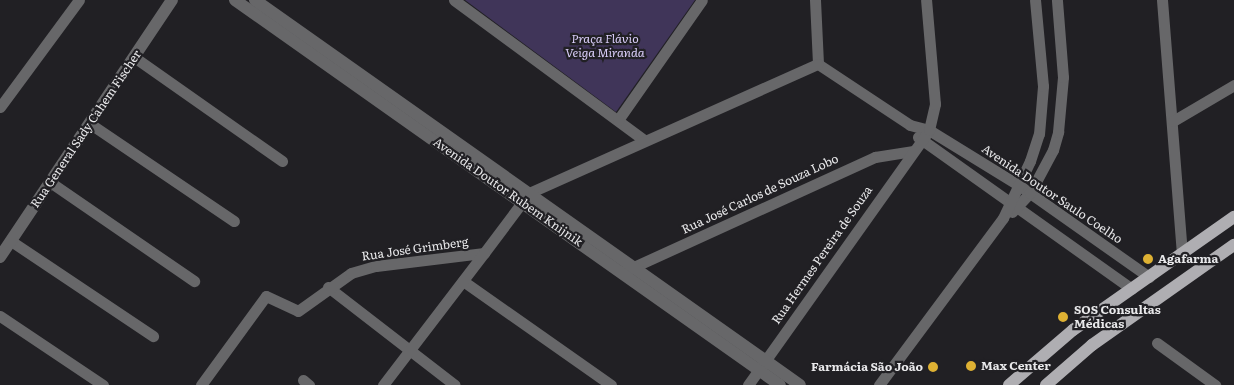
<!DOCTYPE html>
<meta charset="utf-8">
<style>
body{margin:0}
#map{position:relative;width:1234px;height:385px;overflow:hidden;background:#212024;font-family:Literata,serif}
div>[style]{position:absolute}
[style*='--x']{left:calc(var(--x)*1px);top:calc(var(--y)*1px);width:calc(var(--w)*1px);rotate:calc(var(--a)*1deg)}
.green>*{inset:0;background:#403559}
.minor>*{height:11px;margin:-5.5px;padding:0 5.5px;transform-origin:5.5px;border-radius:5.5px;background:#676769}
.tertiary>*{height:12px;margin:-6px;padding:0 6px;transform-origin:6px;border-radius:6px;background:#676769}
.primary>*{height:12px;margin:-6px;padding:0 6px;transform-origin:6px;border-radius:6px;background:#afaeb2}
.dots>*{width:14px;height:14px;translate:-50% -50%;box-sizing:border-box;border:2px solid #212024;border-radius:50%}
span{translate:-50% -50%;white-space:nowrap;text-align:center;line-height:1.15;-webkit-text-stroke:4.5px #212024;paint-order:stroke}
.park-label{font-size:12px;color:#d9cdf8;font-style:italic}
.street-label{font-size:12px;color:#e9e9eb}
.poi-label{font-size:12px;color:#e9e9eb;font-weight:700}
.left{translate:0 -50%;text-align:left}
.right{translate:-100% -50%;text-align:right}
</style>
<div id="map">
<div class="green">
<div style="clip-path:polygon(465px 0,695px 0,616px 112px)"></div>
</div>
<div class="minor">
<div style="--x:454;--y:0;--w:236;--a:36.4"></div>
<div style="--x:815;--y:0;--w:64;--a:87.3"></div>
<div style="--x:1162;--y:0;--w:255;--a:85.5"></div>
<div style="--x:134;--y:57;--w:181;--a:35.1"></div>
<div style="--x:818;--y:64;--w:110;--a:33.5"></div>
<div style="--x:910;--y:125;--w:20;--a:15"></div>
<div style="--x:929;--y:130;--w:107;--a:31.6"></div>
<div style="--x:1020;--y:186;--w:158;--a:35.2"></div>
<div style="--x:0;--y:107;--w:133;--a:-53.6"></div>
<div style="--x:618;--y:120;--w:146;--a:-55"></div>
<div style="--x:1173;--y:121;--w:71;--a:-30.5"></div>
<div style="--x:89;--y:123;--w:175;--a:34.1"></div>
<div style="--x:918;--y:137;--w:262;--a:35.4"></div>
<div style="--x:50;--y:182;--w:175;--a:34.5"></div>
<div style="--x:1012;--y:212;--w:26;--a:-47"></div>
<div style="--x:1030;--y:193;--w:49;--a:-61.9"></div>
<div style="--x:1053;--y:150;--w:19;--a:-74"></div>
<div style="--x:1058;--y:132;--w:55;--a:-84.8"></div>
<div style="--x:1063;--y:77;--w:77;--a:-94.5"></div>
<div style="--x:11;--y:241;--w:171;--a:33.8"></div>
<div style="--x:627;--y:270;--w:273;--a:-24.5"></div>
<div style="--x:875;--y:157;--w:39;--a:-9"></div>
<div style="--x:463;--y:281;--w:181;--a:35.1"></div>
<div style="--x:328;--y:287;--w:160;--a:37.7"></div>
<div style="--x:0;--y:316;--w:124;--a:33.8"></div>
<div style="--x:1157;--y:343;--w:72;--a:35.9"></div>
<div style="--x:303;--y:380;--w:8;--a:40"></div>
<div style="--x:201;--y:385;--w:110;--a:-53.9"></div>
<div style="--x:266;--y:296;--w:35;--a:25"></div>
<div style="--x:298;--y:311;--w:65;--a:-35.6"></div>
<div style="--x:351;--y:273;--w:26;--a:-16"></div>
<div style="--x:376;--y:266;--w:109;--a:-6.9"></div>
<div style="--x:484;--y:253;--w:75;--a:-53.1"></div>
<div style="--x:529;--y:193;--w:316;--a:-24.1"></div>
<div style="--x:383;--y:385;--w:166;--a:-52.6"></div>
<div style="--x:748;--y:385;--w:313;--a:-54.6"></div>
<div style="--x:929;--y:130;--w:27;--a:-77"></div>
<div style="--x:935;--y:104;--w:104;--a:-94.9"></div>
<div style="--x:879;--y:385;--w:208;--a:-53.4"></div>
<div style="--x:1003;--y:218;--w:63;--a:-64.7"></div>
<div style="--x:1030;--y:161;--w:28;--a:-72"></div>
<div style="--x:1039;--y:134;--w:48;--a:-85.2"></div>
<div style="--x:1043;--y:86;--w:86;--a:-95.3"></div>
</div>
<div class="tertiary">
<div style="--x:235;--y:0;--w:667;--a:35.24"></div>
<div style="--x:255;--y:0;--w:667;--a:35.24"></div>
<div style="--x:0;--y:257;--w:309;--a:-56.2"></div>
</div>
<div class="primary">
<div style="--x:1009;--y:385;--w:84;--a:-40.7"></div>
<div style="--x:1073;--y:330;--w:197;--a:-35.1"></div>
<div style="--x:1046;--y:385;--w:61;--a:-41"></div>
<div style="--x:1092;--y:345;--w:174;--a:-35.2"></div>
</div>
<div class="dots">
<div style="left:1148px;top:259px;background:#deb133"></div>
<div style="left:1063px;top:317px;background:#deb133"></div>
<div style="left:971px;top:366px;background:#deb133"></div>
<div style="left:933px;top:367px;background:#deb133"></div>
</div>
<div class="park-label">
<span style="left:605px;top:46px">Praça Flávio<br>Veiga Miranda</span>
</div>
<div class="street-label">
<span style="left:86px;top:129px;rotate:-56deg">Rua General Sady Cahem Fischer</span>
<span style="left:508px;top:192px;rotate:35deg">Avenida Doutor Rubem Knijnik</span>
<span style="left:760px;top:194px;rotate:-25deg">Rua José Carlos de Souza Lobo</span>
<span style="left:1052px;top:194px;rotate:34deg">Avenida Doutor Saulo Coelho</span>
<span style="left:415px;top:249px;rotate:-8deg">Rua José Grimberg</span>
<span style="left:822px;top:255px;rotate:-55deg">Rua Hermes Pereira de Souza</span>
</div>
<div class="poi-label">
<span class="left" style="left:1158px;top:259px">Agafarma</span>
<span class="left" style="left:1074px;top:317px">SOS Consultas<br>Médicas</span>
<span class="left" style="left:981px;top:366px">Max Center</span>
<span class="right" style="left:923px;top:367px">Farmácia São João</span>
</div>
</div>
